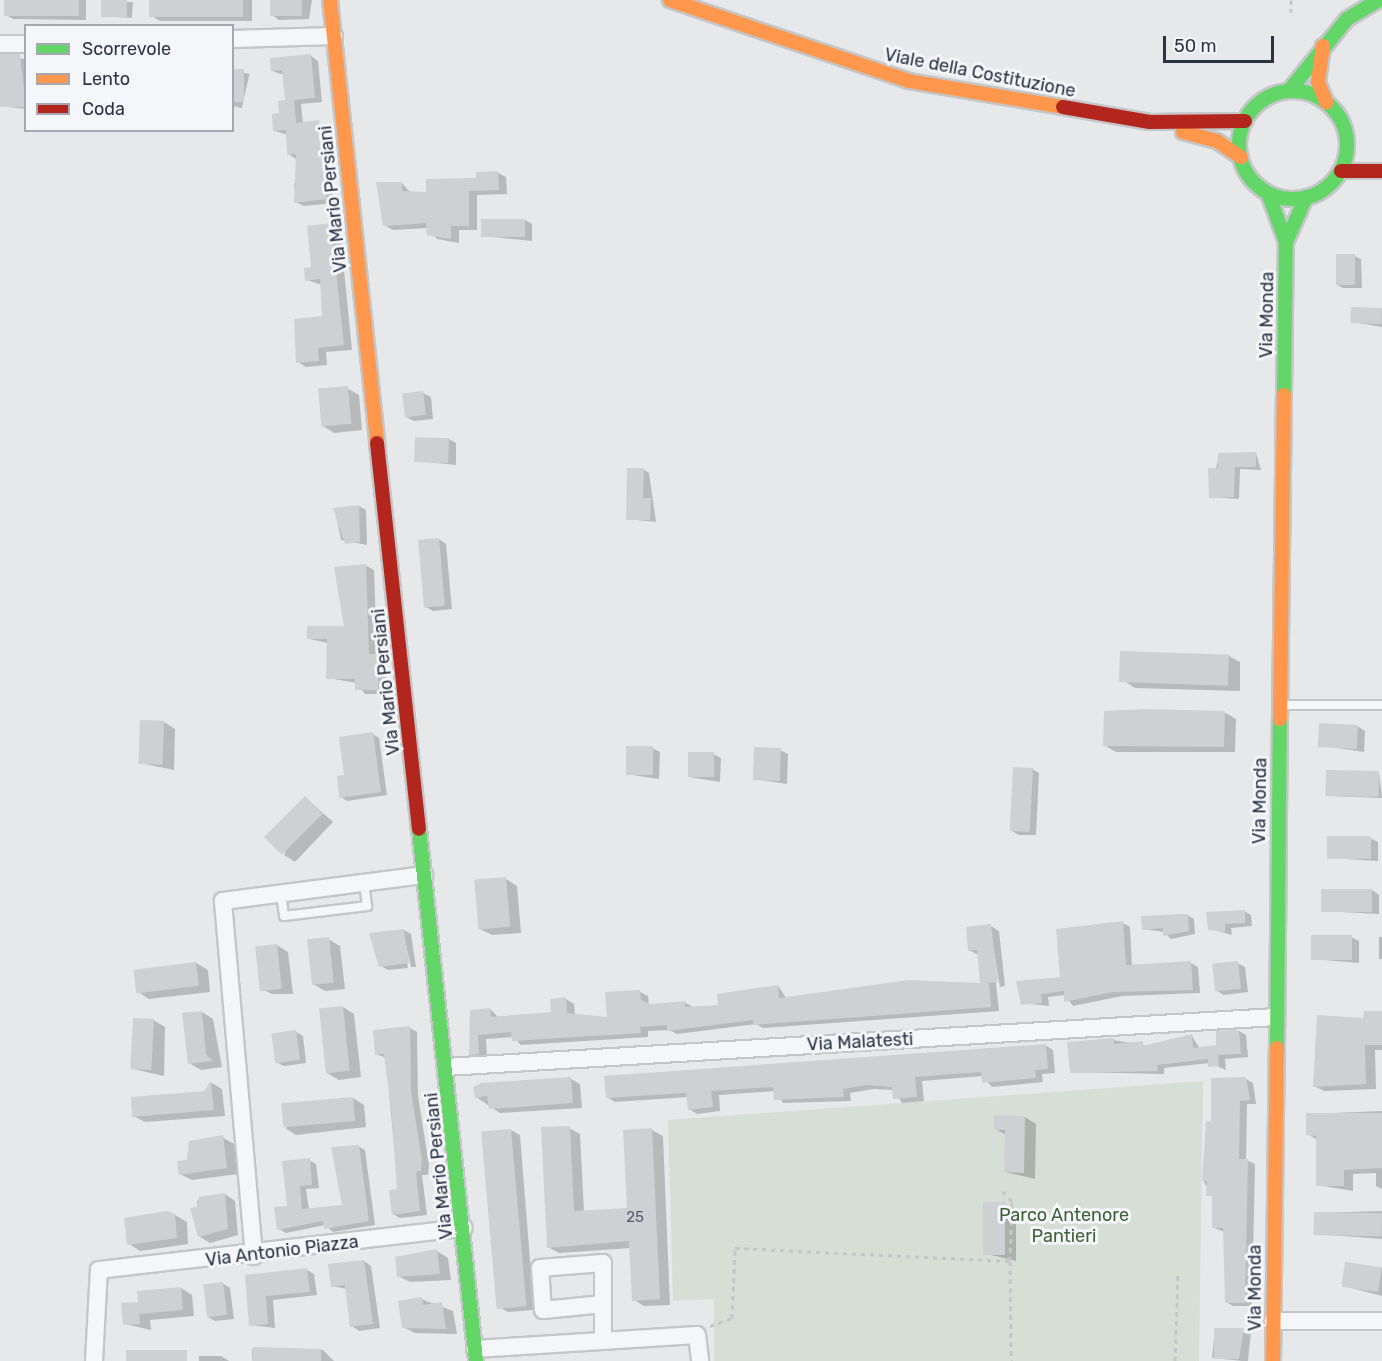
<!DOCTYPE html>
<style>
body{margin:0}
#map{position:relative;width:1382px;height:1361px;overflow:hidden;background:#e6e8ea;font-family:Rubik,sans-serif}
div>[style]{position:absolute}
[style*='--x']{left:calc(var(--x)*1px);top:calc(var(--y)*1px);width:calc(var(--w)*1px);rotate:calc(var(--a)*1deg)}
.green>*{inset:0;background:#d6ded6}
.shadow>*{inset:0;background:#0003;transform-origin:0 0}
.building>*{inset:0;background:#ced0d3;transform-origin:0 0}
.path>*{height:3px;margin-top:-1.5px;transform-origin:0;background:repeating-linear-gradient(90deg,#c5c6ca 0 4.5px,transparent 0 9px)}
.roads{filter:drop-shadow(2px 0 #c4c6c8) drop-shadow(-2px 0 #c4c6c8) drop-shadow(0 2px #c4c6c8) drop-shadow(0 -2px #c4c6c8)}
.lane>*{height:8px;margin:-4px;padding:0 4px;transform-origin:4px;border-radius:4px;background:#f5f6f7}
.street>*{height:16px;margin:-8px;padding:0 8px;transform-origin:8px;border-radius:8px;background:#f5f6f7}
.fast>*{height:14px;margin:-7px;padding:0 7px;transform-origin:7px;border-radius:7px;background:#63d668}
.fast>.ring{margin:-7px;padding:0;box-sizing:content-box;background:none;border:14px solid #63d668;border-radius:50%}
.slow>*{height:14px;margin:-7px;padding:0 7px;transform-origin:7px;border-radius:7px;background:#ff974d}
.jam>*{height:14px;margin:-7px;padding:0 7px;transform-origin:7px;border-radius:7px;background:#b3261e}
span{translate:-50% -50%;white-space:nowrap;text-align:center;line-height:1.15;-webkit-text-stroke:6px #f4f6f9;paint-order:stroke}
.number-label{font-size:15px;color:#545c69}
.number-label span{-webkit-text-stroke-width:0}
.street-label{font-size:18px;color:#2b3445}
.park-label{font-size:18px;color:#3f6138}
.legend{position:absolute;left:24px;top:24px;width:210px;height:108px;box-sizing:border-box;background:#f4f6f9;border:2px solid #a4a8b1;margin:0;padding:8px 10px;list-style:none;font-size:18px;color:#2b3445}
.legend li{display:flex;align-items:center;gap:12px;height:30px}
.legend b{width:30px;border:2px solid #a4a8b1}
.scale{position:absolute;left:1163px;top:36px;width:111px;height:27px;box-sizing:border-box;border:3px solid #2b3445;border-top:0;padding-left:8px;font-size:18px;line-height:21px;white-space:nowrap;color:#2b3445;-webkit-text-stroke:4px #f4f6f9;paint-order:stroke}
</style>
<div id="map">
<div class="green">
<div style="clip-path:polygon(1203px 1081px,1199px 1361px,714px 1361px,714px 1299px,673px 1301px,668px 1120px)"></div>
</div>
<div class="shadow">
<div style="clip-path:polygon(6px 0,86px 0,86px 20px,13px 19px,6px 15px)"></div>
<div style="left:102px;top:0;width:31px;height:16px;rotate:4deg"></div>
<div style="clip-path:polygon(150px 0,252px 0,252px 21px,160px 21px,151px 16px)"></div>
<div style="clip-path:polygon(270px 0,312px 0,309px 19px,279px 20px,272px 15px)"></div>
<div style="clip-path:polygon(0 56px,25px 59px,26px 109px,0 106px)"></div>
<div style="clip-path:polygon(311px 56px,318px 61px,322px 102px,301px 104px,303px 123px,326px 126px,334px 203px,304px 206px,296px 202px,294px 183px,300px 182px,296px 159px,288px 154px,288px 135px,275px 131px,287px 102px,284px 75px,272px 71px)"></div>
<div style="left:232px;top:70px;width:18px;height:35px;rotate:13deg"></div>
<div style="clip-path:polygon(498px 173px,506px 177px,507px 194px,477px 195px,477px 230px,459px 230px,459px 243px,437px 239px,428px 228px,393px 230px,384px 225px,402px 183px,410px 192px,428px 193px)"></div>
<div style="clip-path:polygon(525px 220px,532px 224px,532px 241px,483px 236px)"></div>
<div style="clip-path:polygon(331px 225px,340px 230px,352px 350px,326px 352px,327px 365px,306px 367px,298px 362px,324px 318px,322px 285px,307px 280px)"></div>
<div style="clip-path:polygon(1354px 256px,1361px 259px,1362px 288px,1343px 288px,1337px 285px)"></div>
<div style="clip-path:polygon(1382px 310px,1382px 327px,1352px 322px)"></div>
<div style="clip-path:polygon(347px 388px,359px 395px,362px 430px,334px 433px,323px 426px)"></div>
<div style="clip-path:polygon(423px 393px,431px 397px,433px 419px,414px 421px,406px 417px)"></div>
<div style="clip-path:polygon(449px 439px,456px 443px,456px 465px,416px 461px)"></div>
<div style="clip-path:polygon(1256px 453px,1261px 470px,1240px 469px,1239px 499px,1210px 497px,1219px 455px)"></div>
<div style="clip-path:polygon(643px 469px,649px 473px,656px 522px,627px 519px)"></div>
<div style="clip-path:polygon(359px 506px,366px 510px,367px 545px,341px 540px,335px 509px)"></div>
<div style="clip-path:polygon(439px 539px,446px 544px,452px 609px,433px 611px,426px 607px)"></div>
<div style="clip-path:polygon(365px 565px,374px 570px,377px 655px,387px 660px,386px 694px,365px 694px,357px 683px,328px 678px,328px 643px,309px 639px,345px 627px)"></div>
<div style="clip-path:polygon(1122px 652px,1229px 656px,1240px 662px,1240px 691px,1135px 688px,1124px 681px)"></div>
<div style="clip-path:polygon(1224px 712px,1236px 719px,1235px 752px,1116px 752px,1104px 745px)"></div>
<div style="clip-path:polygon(164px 722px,175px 729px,174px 770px,140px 763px)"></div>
<div style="clip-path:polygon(1357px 726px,1365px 731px,1364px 752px,1324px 746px)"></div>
<div style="clip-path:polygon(373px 734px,379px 738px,387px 795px,347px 801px,341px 797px,346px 776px)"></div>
<div style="clip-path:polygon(652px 748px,660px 752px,659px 779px,626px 774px)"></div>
<div style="clip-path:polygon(780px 750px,788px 754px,787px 784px,754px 779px)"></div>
<div style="clip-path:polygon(713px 754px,721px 758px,720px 782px,689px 777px)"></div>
<div style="clip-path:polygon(1032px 769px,1039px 773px,1036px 835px,1019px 835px,1012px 831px)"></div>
<div style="clip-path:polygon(1379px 773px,1382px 798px,1327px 796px)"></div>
<div style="clip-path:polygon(306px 798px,333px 822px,295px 862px,284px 855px)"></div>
<div style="clip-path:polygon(1370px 838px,1378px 842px,1378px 861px,1327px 858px)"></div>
<div style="clip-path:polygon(506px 879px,517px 886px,521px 933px,492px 935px,480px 929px)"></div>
<div style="clip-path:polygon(1372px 890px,1379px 895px,1379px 914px,1321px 911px)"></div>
<div style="clip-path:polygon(1244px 911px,1251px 915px,1252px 926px,1231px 928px,1232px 935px,1210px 929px)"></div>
<div style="clip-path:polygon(1187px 915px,1194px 919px,1195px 934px,1171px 939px,1164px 932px,1143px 929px)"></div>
<div style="clip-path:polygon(1123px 923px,1130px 927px,1132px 966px,1191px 963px,1198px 967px,1200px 993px,1122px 996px,1073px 1006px,1065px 995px,1048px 997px,1049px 1006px,1022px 1003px,1018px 982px,1061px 979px)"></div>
<div style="clip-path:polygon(991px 926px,999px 931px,1005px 986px,1000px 987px,990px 929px,999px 1011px,763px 1028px,756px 1024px,677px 1034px,669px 1030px,648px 1031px,648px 1037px,521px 1045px,513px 1037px,486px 1039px,487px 1058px,470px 1054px,471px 1011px,490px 1009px,498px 1017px,553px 1013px,566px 999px,574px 1004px,575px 1015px,608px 1018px,640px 992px,648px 996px,649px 1006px,684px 1002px,693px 1007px,720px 1006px,778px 986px,787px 999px,982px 984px,978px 955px,969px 950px)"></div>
<div style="clip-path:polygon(404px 930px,411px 934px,416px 967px,411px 967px,403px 933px,408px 968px,388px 970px,381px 966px)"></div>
<div style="clip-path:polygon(1351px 937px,1359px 941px,1359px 963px,1312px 959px)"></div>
<div style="left:1379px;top:937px;width:3px;height:22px"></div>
<div style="clip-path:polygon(328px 939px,340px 946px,345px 989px,325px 991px,313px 984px)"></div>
<div style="clip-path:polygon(277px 945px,288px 952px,293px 994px,272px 994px,260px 988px)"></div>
<div style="clip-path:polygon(196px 963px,208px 970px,210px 992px,149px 999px,138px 992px,136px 972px)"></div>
<div style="clip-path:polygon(1237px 963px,1245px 967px,1248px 992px,1224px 995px,1217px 991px)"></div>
<div style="clip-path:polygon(343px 1007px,354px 1014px,361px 1077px,339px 1080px,327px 1073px)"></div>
<div style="clip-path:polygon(202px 1012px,213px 1019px,222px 1067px,201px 1070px,189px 1063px)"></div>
<div style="clip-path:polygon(1382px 1012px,1382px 1050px,1375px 1050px,1376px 1089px,1324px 1091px,1314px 1086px,1365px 1020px)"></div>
<div style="clip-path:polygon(153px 1020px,165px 1027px,164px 1076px,133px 1069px)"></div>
<div style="clip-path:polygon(410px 1028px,417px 1032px,418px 1096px,429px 1165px,428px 1175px,422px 1175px,427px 1215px,400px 1218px,393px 1214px,398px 1191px,386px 1058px,376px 1054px)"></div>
<div style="clip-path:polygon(1239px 1031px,1246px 1035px,1248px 1057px,1225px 1059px,1226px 1070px,1209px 1063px,1164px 1068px,1164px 1074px,1071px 1072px,1113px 1040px,1149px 1046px,1192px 1036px,1200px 1049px,1217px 1046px)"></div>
<div style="clip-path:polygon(296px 1032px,303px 1036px,306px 1063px,284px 1066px,276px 1062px)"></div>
<div style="clip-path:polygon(1045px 1045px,1053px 1050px,1055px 1073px,1042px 1074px,1043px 1082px,992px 1087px,983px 1076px,922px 1081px,924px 1101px,902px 1103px,894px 1090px,874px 1089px,850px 1093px,851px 1101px,783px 1103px,775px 1091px,719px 1095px,720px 1111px,697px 1114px,689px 1109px,688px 1097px,615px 1102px,607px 1097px)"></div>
<div style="clip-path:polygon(571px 1079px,580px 1084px,582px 1108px,500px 1113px,476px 1097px)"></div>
<div style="clip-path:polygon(1246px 1079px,1253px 1083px,1256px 1104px,1247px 1104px,1246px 1160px,1255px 1164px,1252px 1306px,1233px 1306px,1226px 1302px,1225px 1232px,1214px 1228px,1214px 1199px,1203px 1180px,1213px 1122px)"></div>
<div style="clip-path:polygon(212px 1083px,222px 1089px,225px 1116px,145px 1122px,134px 1116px,205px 1093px)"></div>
<div style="clip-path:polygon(353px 1098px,364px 1105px,366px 1127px,296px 1135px,285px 1128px)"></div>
<div style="clip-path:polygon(1382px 1111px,1382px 1189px,1376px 1186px,1376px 1173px,1353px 1174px,1353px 1191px,1317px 1185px,1317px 1140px,1308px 1134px,1308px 1114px)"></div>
<div style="clip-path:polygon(1025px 1117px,1036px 1124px,1035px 1179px,1006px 1172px,1007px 1135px,995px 1129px)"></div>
<div style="clip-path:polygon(569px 1128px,580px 1134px,584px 1212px,628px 1209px,652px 1130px,663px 1136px,670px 1305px,644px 1306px,634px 1300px,631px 1248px,559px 1253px,548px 1247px)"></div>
<div style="clip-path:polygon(511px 1130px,520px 1135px,534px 1310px,508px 1312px,499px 1307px)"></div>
<div style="clip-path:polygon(222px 1137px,234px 1144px,238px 1174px,192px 1180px,180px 1174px)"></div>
<div style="clip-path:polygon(358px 1146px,365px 1150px,375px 1225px,333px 1232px,325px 1225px,286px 1233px,279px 1229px,309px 1160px,316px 1164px,319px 1188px,306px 1189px,309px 1210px,344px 1206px)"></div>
<div style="clip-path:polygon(225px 1194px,235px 1201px,238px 1235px,210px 1243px,199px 1236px,197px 1201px)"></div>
<div style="clip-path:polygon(1005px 1204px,1016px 1210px,1016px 1261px,987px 1254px)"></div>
<div style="clip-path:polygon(1382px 1211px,1382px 1239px,1316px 1234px,1316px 1213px)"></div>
<div style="clip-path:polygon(175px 1215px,187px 1222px,188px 1244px,140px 1251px,129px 1244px)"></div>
<div style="clip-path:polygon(437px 1251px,448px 1258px,451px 1280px,410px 1282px,398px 1276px)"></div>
<div style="clip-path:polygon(364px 1261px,371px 1266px,380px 1328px,359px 1331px,352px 1326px,347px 1289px,332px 1286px)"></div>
<div style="clip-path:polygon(1382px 1268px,1382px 1296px,1344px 1286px)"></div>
<div style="clip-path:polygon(307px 1270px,314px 1274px,317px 1295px,273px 1300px,275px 1328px,250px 1325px,246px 1276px)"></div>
<div style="clip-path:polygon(222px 1283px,230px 1288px,234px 1319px,215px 1321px,208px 1317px)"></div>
<div style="clip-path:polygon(181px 1288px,192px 1295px,194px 1316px,150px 1320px,151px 1330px,125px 1324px,139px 1303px)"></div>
<div style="clip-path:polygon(421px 1299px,453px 1311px,457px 1334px,415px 1333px,403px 1327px)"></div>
<div style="left:1215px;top:1330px;width:36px;height:28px;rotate:6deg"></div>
<div style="clip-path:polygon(252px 1349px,323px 1350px,334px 1361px,252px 1361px)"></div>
<div style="clip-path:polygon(199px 1356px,221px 1356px,229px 1361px,199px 1361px)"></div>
</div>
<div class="building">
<div style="left:4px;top:0;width:75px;height:16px"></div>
<div style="left:101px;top:0;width:26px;height:17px"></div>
<div style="left:149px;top:0;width:94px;height:17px"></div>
<div style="left:270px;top:0;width:32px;height:16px"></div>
<div style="clip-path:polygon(0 54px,20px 54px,26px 107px,0 107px)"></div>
<div style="clip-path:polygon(311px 54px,315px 98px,294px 100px,296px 123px,319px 120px,327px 199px,294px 203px,296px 154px,287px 155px,286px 130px,273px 131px,272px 114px,279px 113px,278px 101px,285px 100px,282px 70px,271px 71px,270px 58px)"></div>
<div style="left:232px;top:69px;width:12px;height:33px"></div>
<div style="clip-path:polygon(498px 171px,499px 190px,469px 191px,469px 226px,451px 226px,451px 239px,427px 235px,426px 223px,383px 226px,376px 182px,402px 182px,402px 191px,426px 192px,426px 179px,476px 178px,476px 172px)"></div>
<div style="left:481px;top:219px;width:44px;height:18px"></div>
<div style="clip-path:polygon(331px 223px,344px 345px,318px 348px,319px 361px,296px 363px,294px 319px,322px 316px,320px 279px,305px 281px,304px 268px,311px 267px,307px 226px)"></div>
<div style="left:1336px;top:254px;width:19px;height:31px"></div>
<div style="left:1351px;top:307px;width:31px;height:16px;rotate:2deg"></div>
<div style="left:348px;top:386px;width:38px;height:30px;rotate:85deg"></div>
<div style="left:423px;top:391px;width:24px;height:21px;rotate:83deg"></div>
<div style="left:415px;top:437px;width:34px;height:25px;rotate:2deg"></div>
<div style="clip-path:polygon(1256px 452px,1256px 467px,1235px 467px,1234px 497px,1209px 498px,1208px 468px,1218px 468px,1218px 453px)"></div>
<div style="clip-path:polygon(627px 468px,644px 468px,643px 498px,651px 498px,650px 520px,626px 520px)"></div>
<div style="clip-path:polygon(359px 505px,360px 542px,345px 544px,333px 508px)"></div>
<div style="left:439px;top:538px;width:68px;height:21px;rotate:85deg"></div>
<div style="clip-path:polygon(366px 564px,369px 654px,378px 654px,378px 690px,355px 690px,355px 679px,326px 679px,327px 639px,307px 639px,307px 626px,344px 626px,334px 567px)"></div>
<div style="left:1120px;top:651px;width:109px;height:31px;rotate:2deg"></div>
<div style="clip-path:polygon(1147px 709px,1225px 711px,1224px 747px,1103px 746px,1104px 711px)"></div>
<div style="left:140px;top:720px;width:24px;height:44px;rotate:2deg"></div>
<div style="left:1319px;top:723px;width:39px;height:24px;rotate:3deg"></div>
<div style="clip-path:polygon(373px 732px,381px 792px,339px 798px,337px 776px,344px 775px,339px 737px)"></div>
<div style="left:626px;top:746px;width:27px;height:29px"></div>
<div style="left:754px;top:747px;width:27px;height:33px;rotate:2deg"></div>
<div style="left:688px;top:752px;width:26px;height:25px"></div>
<div style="left:1013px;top:767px;width:20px;height:64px;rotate:3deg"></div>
<div style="left:1326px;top:770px;width:53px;height:26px;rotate:1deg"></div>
<div style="left:305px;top:796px;width:25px;height:58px;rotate:45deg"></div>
<div style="left:1327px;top:836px;width:44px;height:23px"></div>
<div style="left:506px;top:877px;width:50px;height:32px;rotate:85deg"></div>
<div style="left:1321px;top:889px;width:51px;height:23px"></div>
<div style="clip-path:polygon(1245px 910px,1245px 923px,1225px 924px,1225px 932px,1208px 930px,1206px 912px)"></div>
<div style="clip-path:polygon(1182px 914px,1188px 914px,1189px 931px,1163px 936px,1163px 928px,1142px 930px,1141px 916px)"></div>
<div style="clip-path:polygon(1123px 921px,1126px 965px,1191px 961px,1193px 990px,1113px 992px,1064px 1002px,1064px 991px,1041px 994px,1042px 1003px,1021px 1005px,1016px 981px,1060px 977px,1056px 929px)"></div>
<div style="clip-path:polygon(991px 924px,998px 982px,989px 983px,991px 1007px,753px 1025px,753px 1020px,667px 1031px,667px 1025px,640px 1027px,641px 1033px,512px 1041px,511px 1032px,478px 1035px,479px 1054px,469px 1055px,470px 1010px,490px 1008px,491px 1017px,551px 1012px,550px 999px,566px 997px,567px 1013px,607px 1017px,605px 992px,640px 990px,641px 1000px,650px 1004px,685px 1001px,685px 1007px,718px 1005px,717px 994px,778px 985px,779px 998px,909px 980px,980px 983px,977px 950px,968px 951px,966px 927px)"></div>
<div style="clip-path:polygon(404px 929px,409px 963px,379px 967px,369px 933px)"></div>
<div style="left:1311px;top:935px;width:41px;height:25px"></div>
<div style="left:329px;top:937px;width:46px;height:22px;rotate:84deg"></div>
<div style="left:277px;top:944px;width:45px;height:22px;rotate:84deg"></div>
<div style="left:1238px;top:961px;width:28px;height:26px;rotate:84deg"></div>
<div style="left:196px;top:962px;width:24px;height:63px;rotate:83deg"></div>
<div style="left:343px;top:1006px;width:65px;height:24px;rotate:84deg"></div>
<div style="clip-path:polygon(202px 1011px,206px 1054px,213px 1061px,188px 1064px,182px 1013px)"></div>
<div style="clip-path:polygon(1364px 1011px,1382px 1011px,1382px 1045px,1365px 1045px,1366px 1084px,1313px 1087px,1317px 1015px,1363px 1018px)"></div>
<div style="left:133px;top:1018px;width:21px;height:51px;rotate:3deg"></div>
<div style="clip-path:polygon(410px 1026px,411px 1091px,422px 1160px,421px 1171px,416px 1172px,420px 1211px,392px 1215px,389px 1190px,397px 1189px,391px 1107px,384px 1054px,375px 1055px,373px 1030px)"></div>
<div style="left:296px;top:1030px;width:30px;height:25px;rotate:82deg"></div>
<div style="clip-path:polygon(1239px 1030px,1241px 1054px,1218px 1055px,1219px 1066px,1208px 1067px,1208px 1059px,1157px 1065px,1158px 1071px,1070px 1073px,1067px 1042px,1114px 1038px,1114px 1044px,1143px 1041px,1143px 1046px,1192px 1034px,1193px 1048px,1216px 1045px,1216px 1031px)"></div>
<div style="clip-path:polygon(1046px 1044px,1048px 1069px,1035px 1070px,1036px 1078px,982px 1083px,981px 1072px,915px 1077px,917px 1097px,893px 1099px,892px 1087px,866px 1085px,843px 1089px,844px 1097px,774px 1100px,773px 1087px,711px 1091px,713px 1107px,688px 1110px,686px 1093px,606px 1098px,604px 1076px)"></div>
<div style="clip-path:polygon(571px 1077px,573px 1103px,489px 1109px,487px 1096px,475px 1098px,473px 1087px,481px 1083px)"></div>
<div style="clip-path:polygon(1246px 1077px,1250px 1100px,1240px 1101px,1239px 1159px,1248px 1159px,1245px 1303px,1225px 1303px,1223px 1228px,1212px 1228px,1212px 1196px,1206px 1196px,1207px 1181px,1202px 1181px,1206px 1121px,1211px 1121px,1211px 1078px)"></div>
<div style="clip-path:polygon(211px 1081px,214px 1110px,132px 1117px,131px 1097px,204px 1091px)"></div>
<div style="left:353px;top:1097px;width:24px;height:72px;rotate:85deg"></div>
<div style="clip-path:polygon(1306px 1113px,1382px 1113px,1382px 1168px,1344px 1170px,1344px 1186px,1316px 1186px,1316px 1136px,1306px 1135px)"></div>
<div style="clip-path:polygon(994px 1115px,1025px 1116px,1024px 1173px,1004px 1172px,1005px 1130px,994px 1130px)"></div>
<div style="clip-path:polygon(570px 1126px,574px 1211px,627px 1208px,623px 1130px,652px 1128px,660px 1299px,632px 1301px,629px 1241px,547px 1248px,541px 1127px)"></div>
<div style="left:511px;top:1129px;width:178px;height:30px;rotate:85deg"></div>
<div style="clip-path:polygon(223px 1135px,227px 1168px,179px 1175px,177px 1161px,187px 1160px,189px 1141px)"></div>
<div style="clip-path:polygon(359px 1145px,369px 1221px,324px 1229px,323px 1221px,277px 1230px,274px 1207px,287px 1206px,282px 1161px,310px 1158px,312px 1185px,300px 1186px,302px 1209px,342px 1205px,331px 1147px)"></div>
<div style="clip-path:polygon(225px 1193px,228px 1229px,198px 1237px,190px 1208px,197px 1207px,199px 1197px)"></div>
<div style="left:983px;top:1202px;width:22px;height:53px"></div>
<div style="clip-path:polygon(167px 1211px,175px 1214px,177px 1238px,127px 1245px,124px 1218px)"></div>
<div style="left:1314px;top:1212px;width:68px;height:23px;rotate:1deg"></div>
<div style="clip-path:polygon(437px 1249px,440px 1274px,397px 1277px,395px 1257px)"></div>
<div style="clip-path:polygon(364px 1260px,373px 1324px,350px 1327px,345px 1285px,331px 1287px,328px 1264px)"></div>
<div style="left:1345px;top:1262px;width:37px;height:25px;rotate:8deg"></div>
<div style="clip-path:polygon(307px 1268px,310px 1292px,266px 1296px,268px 1324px,249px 1326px,245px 1275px)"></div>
<div style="left:223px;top:1282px;width:33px;height:20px;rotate:83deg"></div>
<div style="clip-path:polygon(181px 1287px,183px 1310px,139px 1314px,140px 1324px,123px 1325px,121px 1303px,138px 1302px,137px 1291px)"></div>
<div style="clip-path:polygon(422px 1297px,423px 1305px,442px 1302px,446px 1329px,402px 1328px,398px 1301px)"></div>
<div style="clip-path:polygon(1214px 1328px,1244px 1328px,1239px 1359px,1214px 1359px)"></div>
<div style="clip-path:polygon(253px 1347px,321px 1349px,321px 1361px,252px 1361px)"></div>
<div style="left:126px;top:1350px;width:61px;height:11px"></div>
</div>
<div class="path">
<div style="--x:1291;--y:0;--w:12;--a:90"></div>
<div style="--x:1010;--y:1261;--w:100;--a:89.4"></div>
<div style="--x:710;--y:1326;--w:23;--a:-20"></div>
<div style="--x:732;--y:1318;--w:70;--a:-87.5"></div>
<div style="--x:735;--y:1248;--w:275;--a:2.7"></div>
<div style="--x:1010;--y:1261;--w:60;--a:-88.1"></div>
<div style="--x:1012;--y:1201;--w:14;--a:-135"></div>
<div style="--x:1175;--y:1361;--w:89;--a:-88.1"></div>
</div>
<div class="roads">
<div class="lane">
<div style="--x:1283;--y:705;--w:99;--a:0"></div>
<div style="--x:281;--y:894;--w:22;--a:82"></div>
<div style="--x:284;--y:916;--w:84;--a:-6.9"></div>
<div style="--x:367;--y:906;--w:23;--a:-97"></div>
</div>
<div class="street">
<div style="--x:232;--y:39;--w:102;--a:-1.7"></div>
<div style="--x:0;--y:44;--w:26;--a:0"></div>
<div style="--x:446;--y:1067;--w:831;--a:-3.45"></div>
<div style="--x:254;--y:1256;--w:356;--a:-95"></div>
<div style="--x:223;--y:901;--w:203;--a:-7.4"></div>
<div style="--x:603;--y:1304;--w:60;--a:174.3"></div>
<div style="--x:543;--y:1310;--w:42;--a:-94.1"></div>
<div style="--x:540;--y:1268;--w:63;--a:-4.5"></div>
<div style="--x:603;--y:1263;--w:76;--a:90"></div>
<div style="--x:1273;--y:1321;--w:109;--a:0"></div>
<div style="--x:475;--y:1349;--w:222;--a:-3.6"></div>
<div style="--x:697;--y:1335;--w:26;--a:83"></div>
<div style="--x:94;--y:1361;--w:91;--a:-86.9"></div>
<div style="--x:99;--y:1270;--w:367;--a:-6.6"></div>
</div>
<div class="fast">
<div style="--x:1289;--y:91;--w:92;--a:-51.1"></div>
<div style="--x:1347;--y:19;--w:37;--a:-31"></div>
<div class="ring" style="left:1239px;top:91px;width:94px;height:94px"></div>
<div style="--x:1268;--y:193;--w:52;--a:69.8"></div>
<div style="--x:1284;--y:395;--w:153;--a:-89.3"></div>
<div style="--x:1286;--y:242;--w:49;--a:-66"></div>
<div style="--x:419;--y:829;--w:535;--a:83.88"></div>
<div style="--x:1277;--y:1048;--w:329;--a:-89.5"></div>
</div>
<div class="slow">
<div style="--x:330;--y:0;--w:445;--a:83.9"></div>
<div style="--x:670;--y:0;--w:252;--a:18.7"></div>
<div style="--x:909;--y:81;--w:156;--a:9.6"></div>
<div style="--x:1323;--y:46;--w:36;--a:98"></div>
<div style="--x:1318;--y:82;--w:22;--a:68"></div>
<div style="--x:1183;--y:132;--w:35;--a:15"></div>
<div style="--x:1217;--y:141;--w:29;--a:34"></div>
<div style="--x:1280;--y:719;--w:324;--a:-89.3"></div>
<div style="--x:1273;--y:1361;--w:313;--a:-89.3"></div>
</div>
<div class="jam">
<div style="--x:1063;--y:107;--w:88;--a:9.8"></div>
<div style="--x:1150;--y:122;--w:95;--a:-0.6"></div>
<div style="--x:1341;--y:171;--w:41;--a:0"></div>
<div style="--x:377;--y:443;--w:388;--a:83.8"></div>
</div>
</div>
<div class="number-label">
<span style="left:635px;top:1218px">25</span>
</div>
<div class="street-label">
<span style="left:980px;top:73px;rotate:11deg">Viale della Costituzione</span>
<span style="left:333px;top:199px;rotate:-96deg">Via Mario Persiani</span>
<span style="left:1267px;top:315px;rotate:-89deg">Via Monda</span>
<span style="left:386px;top:682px;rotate:-96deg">Via Mario Persiani</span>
<span style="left:1260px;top:801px;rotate:-89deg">Via Monda</span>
<span style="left:860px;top:1042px;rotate:-3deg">Via Malatesti</span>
<span style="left:439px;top:1166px;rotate:-96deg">Via Mario Persiani</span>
<span style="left:282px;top:1251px;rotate:-7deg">Via Antonio Piazza</span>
<span style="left:1255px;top:1288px;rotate:-90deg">Via Monda</span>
</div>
<div class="park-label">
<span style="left:1064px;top:1226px">Parco Antenore<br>Pantieri</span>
</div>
<ul class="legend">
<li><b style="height:8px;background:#63d668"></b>Scorrevole</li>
<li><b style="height:8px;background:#ff974d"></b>Lento</li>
<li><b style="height:8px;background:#b3261e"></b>Coda</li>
</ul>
<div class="scale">50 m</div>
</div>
